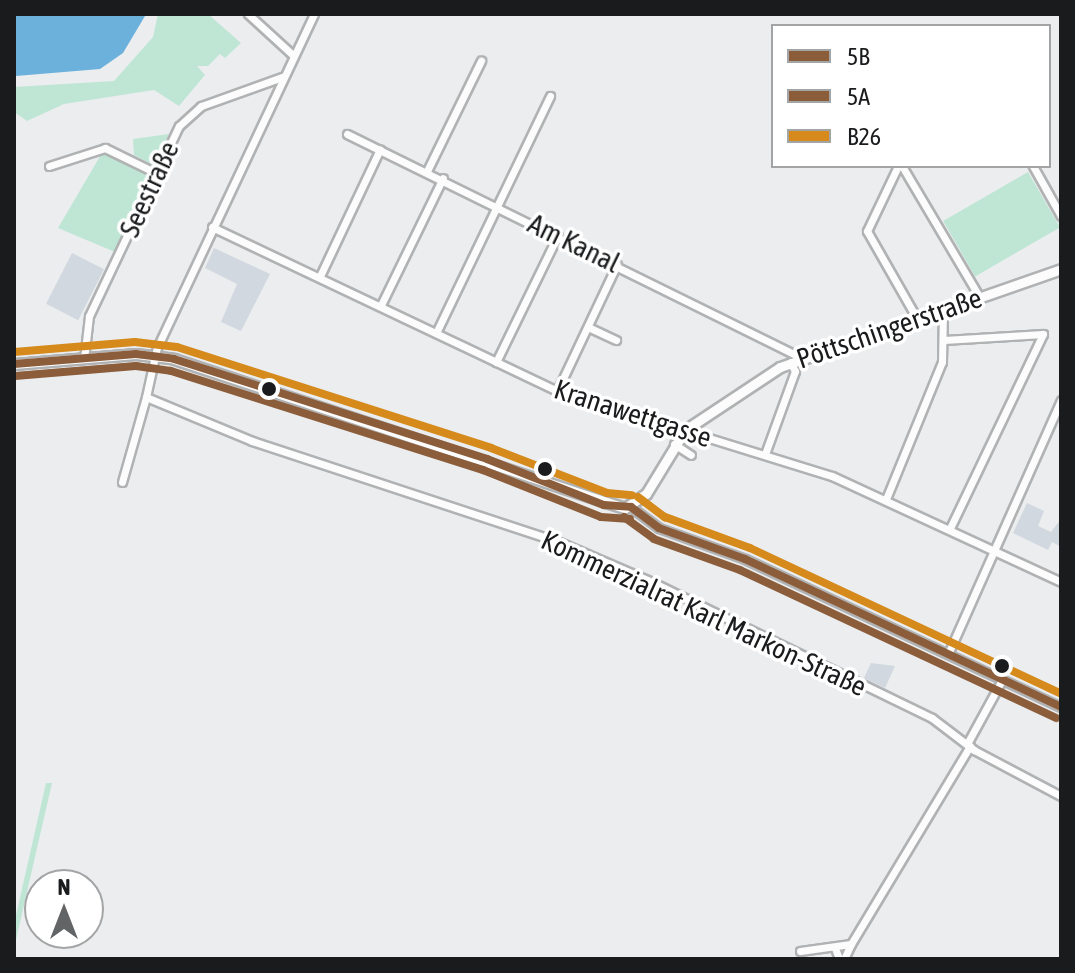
<!DOCTYPE html>
<meta charset="utf-8">
<style>
body{margin:0}
#map{position:relative;width:1075px;height:973px;overflow:hidden;background:#ebedef;font-family:"Asap Condensed",sans-serif}
div>[style]{position:absolute}
[style*='--x']{left:calc(var(--x)*1px);top:calc(var(--y)*1px);width:calc(var(--w)*1px);rotate:calc(var(--a)*1deg)}
.green>*{inset:0;background:#bfe6d5;transform-origin:0 0}
.water>*{inset:0;background:#6cb1db}
.building>*{inset:0;background:#d2d8df;transform-origin:0 0}
.roads{filter:drop-shadow(2px 0 #b0b2b3) drop-shadow(-2px 0 #b0b2b3) drop-shadow(0 2px #b0b2b3) drop-shadow(0 -2px #b0b2b3)}
.minor>*{height:7px;margin:-3.5px;padding:0 3.5px;transform-origin:3.5px;border-radius:3.5px;background:#fcfcfd}
.major>*{height:9px;margin:-4.5px;padding:0 4.5px;transform-origin:4.5px;border-radius:4.5px;background:#fcfcfd}
.bus-1>*{height:8px;margin:-4px;padding:0 4px;transform-origin:4px;border-radius:4px;background:#8b5d3b}
.bus-2>*{height:8px;margin:-4px;padding:0 4px;transform-origin:4px;border-radius:4px;background:#8b5d3b}
.bus-3>*{height:8px;margin:-4px;padding:0 4px;transform-origin:4px;border-radius:4px;background:#d58a1b}
.dots>*{width:22px;height:22px;translate:-50% -50%;box-sizing:border-box;border:4px solid #fff;border-radius:50%}
span{translate:-50% -50%;white-space:nowrap;text-align:center;line-height:1.15;-webkit-text-stroke:7px #fff;paint-order:stroke}
.street-label{font-size:28px;color:#1a1b1d}
.frame{position:absolute;inset:0;border:16px solid #1a1b1d;pointer-events:none}
.legend{position:absolute;left:771px;top:24px;width:280px;height:144px;box-sizing:border-box;background:#fff;border:2px solid #a3a4a5;margin:0;padding:10px 14px;list-style:none;font-size:24px;color:#1a1b1d}
.legend li{display:flex;align-items:center;gap:16px;height:40px}
.legend b{width:40px;border:2px solid #a3a4a5}
.north{position:absolute;left:24px;top:869px;width:80px;height:80px;box-sizing:border-box;background:#fff;border:2px solid #a3a4a5;border-radius:50%;rotate:0deg;font-size:22px;font-weight:700;line-height:32px;text-align:center;color:#1a1b1d}
.north::after{content:'';display:block;margin:auto;width:28px;height:36px;background:#636466;clip-path:polygon(50% 0,100% 100%,50% 72%,0 100%)}
</style>
<div id="map">
<div class="green">
<div style="clip-path:polygon(158px 14px,208px 14px,241px 43px,225px 58px,220px 54px,208px 66px,197px 66px,205px 75px,179px 106px,154px 90px,64px 104px,27px 121px,14px 112px,14px 87px,114px 81px,153px 37px)"></div>
<div style="clip-path:polygon(169px 134px,155px 166px,134px 155px,133px 139px)"></div>
<div style="clip-path:polygon(102px 153px,149px 172px,115px 252px,58px 228px)"></div>
<div style="left:1028px;top:172px;width:64px;height:98px;rotate:60deg"></div>
<div style="clip-path:polygon(46px 783px,52px 783px,15px 944px,14px 924px)"></div>
</div>
<div class="water">
<div style="clip-path:polygon(14px 14px,145px 14px,145px 16px,123px 53px,100px 69px,16px 76px)"></div>
</div>
<div class="building">
<div style="clip-path:polygon(214px 248px,270px 274px,241px 331px,221px 322px,237px 284px,205px 268px)"></div>
<div style="left:72px;top:253px;width:36px;height:57px;rotate:27deg"></div>
<div style="clip-path:polygon(1027px 503px,1044px 511px,1038px 526px,1051px 532px,1061px 519px,1061px 547px,1052px 542px,1048px 550px,1013px 533px)"></div>
<div style="clip-path:polygon(871px 663px,895px 666px,885px 688px,864px 678px)"></div>
</div>
<div class="roads">
<div class="minor">
<div style="--x:248;--y:14;--w:62;--a:42.4"></div>
<div style="--x:314;--y:14;--w:368;--a:115.2"></div>
<div style="--x:157;--y:347;--w:51;--a:102.4"></div>
<div style="--x:146;--y:397;--w:115;--a:22.5"></div>
<div style="--x:252;--y:441;--w:321;--a:18.2"></div>
<div style="--x:557;--y:541;--w:103;--a:23.3"></div>
<div style="--x:652;--y:582;--w:311;--a:25.9"></div>
<div style="--x:932;--y:718;--w:53;--a:37.3"></div>
<div style="--x:974;--y:750;--w:98;--a:27.9"></div>
<div style="--x:347;--y:134;--w:505;--a:26.21"></div>
<div style="--x:49;--y:166;--w:59;--a:-17.8"></div>
<div style="--x:105;--y:148;--w:59;--a:26.1"></div>
<div style="--x:898;--y:166;--w:72;--a:115.5"></div>
<div style="--x:867;--y:231;--w:99;--a:60.3"></div>
<div style="--x:902;--y:166;--w:151;--a:59.4"></div>
<div style="--x:1033;--y:166;--w:57;--a:60.8"></div>
<div style="--x:427;--y:171;--w:123;--a:-63.9"></div>
<div style="--x:212;--y:227;--w:382;--a:25.4"></div>
<div style="--x:557;--y:391;--w:288;--a:17.2"></div>
<div style="--x:832;--y:476;--w:252;--a:24.8"></div>
<div style="--x:320;--y:276;--w:140;--a:-64.7"></div>
<div style="--x:381;--y:305;--w:141;--a:-64"></div>
<div style="--x:588;--y:327;--w:31;--a:25"></div>
<div style="--x:436;--y:333;--w:263;--a:-64.3"></div>
<div style="--x:944;--y:340;--w:99;--a:-3.5"></div>
<div style="--x:1043;--y:334;--w:215;--a:115.6"></div>
<div style="--x:84;--y:359;--w:43;--a:-83.4"></div>
<div style="--x:89;--y:316;--w:210;--a:-64.7"></div>
<div style="--x:179;--y:126;--w:30;--a:-42"></div>
<div style="--x:201;--y:106;--w:86;--a:-19.7"></div>
<div style="--x:496;--y:362;--w:141;--a:-64"></div>
<div style="--x:557;--y:391;--w:140;--a:-64.7"></div>
<div style="--x:674;--y:444;--w:20;--a:33"></div>
<div style="--x:765;--y:454;--w:88;--a:-70.1"></div>
<div style="--x:795;--y:371;--w:10;--a:-119"></div>
<div style="--x:122;--y:482;--w:88;--a:-74.2"></div>
<div style="--x:886;--y:499;--w:148;--a:-67.8"></div>
<div style="--x:942;--y:362;--w:53;--a:-88.9"></div>
<div style="--x:631;--y:507;--w:35;--a:37"></div>
<div style="--x:659;--y:528;--w:91;--a:19.8"></div>
<div style="--x:745;--y:559;--w:349;--a:25.1"></div>
<div style="--x:948;--y:654;--w:278;--a:-66"></div>
<div style="--x:968;--y:742;--w:71;--a:-61.3"></div>
<div style="--x:835;--y:948;--w:12;--a:70"></div>
<div style="--x:800;--y:951;--w:51;--a:-7.8"></div>
<div style="--x:851;--y:944;--w:231;--a:-59"></div>
<div style="--x:844;--y:959;--w:17;--a:-65"></div>
</div>
<div class="major">
<div style="--x:14;--y:364;--w:122;--a:-4.7"></div>
<div style="--x:136;--y:354;--w:38;--a:7"></div>
<div style="--x:174;--y:359;--w:475;--a:18.3"></div>
<div style="--x:625;--y:508;--w:25;--a:-34"></div>
<div style="--x:646;--y:494;--w:75;--a:-58.6"></div>
<div style="--x:685;--y:430;--w:114;--a:-33.6"></div>
<div style="--x:780;--y:367;--w:298;--a:-19.2"></div>
</div>
</div>
<div class="bus-1">
<div style="--x:14;--y:364;--w:122;--a:-4.7"></div>
<div style="--x:136;--y:354;--w:38;--a:7"></div>
<div style="--x:174;--y:359;--w:329;--a:17.7"></div>
<div style="--x:487;--y:459;--w:126;--a:21.5"></div>
<div style="--x:604;--y:505;--w:27;--a:4"></div>
<div style="--x:631;--y:507;--w:35;--a:37"></div>
<div style="--x:659;--y:528;--w:91;--a:19.8"></div>
<div style="--x:745;--y:559;--w:349;--a:25.1"></div>
</div>
<div class="bus-2">
<div style="--x:15;--y:376;--w:121;--a:-4.7"></div>
<div style="--x:136;--y:366;--w:35;--a:8"></div>
<div style="--x:171;--y:371;--w:327;--a:17.6"></div>
<div style="--x:483;--y:470;--w:127;--a:21.7"></div>
<div style="--x:601;--y:517;--w:29;--a:4"></div>
<div style="--x:624;--y:517;--w:37;--a:36"></div>
<div style="--x:654;--y:539;--w:91;--a:19.8"></div>
<div style="--x:740;--y:570;--w:349;--a:25.1"></div>
</div>
<div class="bus-3">
<div style="--x:14;--y:352;--w:121;--a:-4.7"></div>
<div style="--x:135;--y:342;--w:42;--a:6.8"></div>
<div style="--x:177;--y:347;--w:330;--a:17.8"></div>
<div style="--x:491;--y:448;--w:124;--a:21.2"></div>
<div style="--x:607;--y:493;--w:25;--a:5"></div>
<div style="--x:638;--y:497;--w:34;--a:37"></div>
<div style="--x:665;--y:517;--w:90;--a:20"></div>
<div style="--x:750;--y:548;--w:344;--a:25.1"></div>
</div>
<div class="dots">
<div style="left:269px;top:389px;background:#1a1b1d"></div>
<div style="left:545px;top:469px;background:#1a1b1d"></div>
<div style="left:1002px;top:666px;background:#1a1b1d"></div>
</div>
<div class="street-label">
<span style="left:149px;top:189px;rotate:-65deg">Seestraße</span>
<span style="left:574px;top:243px;rotate:26deg">Am Kanal</span>
<span style="left:889px;top:328px;rotate:-19deg">Pöttschingerstraße</span>
<span style="left:633px;top:413px;rotate:18deg">Kranawettgasse</span>
<span style="left:704px;top:613px;rotate:25deg">Kommerzialrat Karl Markon-Straße</span>
</div>
<div class="frame"></div>
<ul class="legend">
<li><b style="height:10px;background:#8b5d3b"></b>5B</li>
<li><b style="height:10px;background:#8b5d3b"></b>5A</li>
<li><b style="height:10px;background:#d58a1b"></b>B26</li>
</ul>
<div class="north">N</div>
</div>
